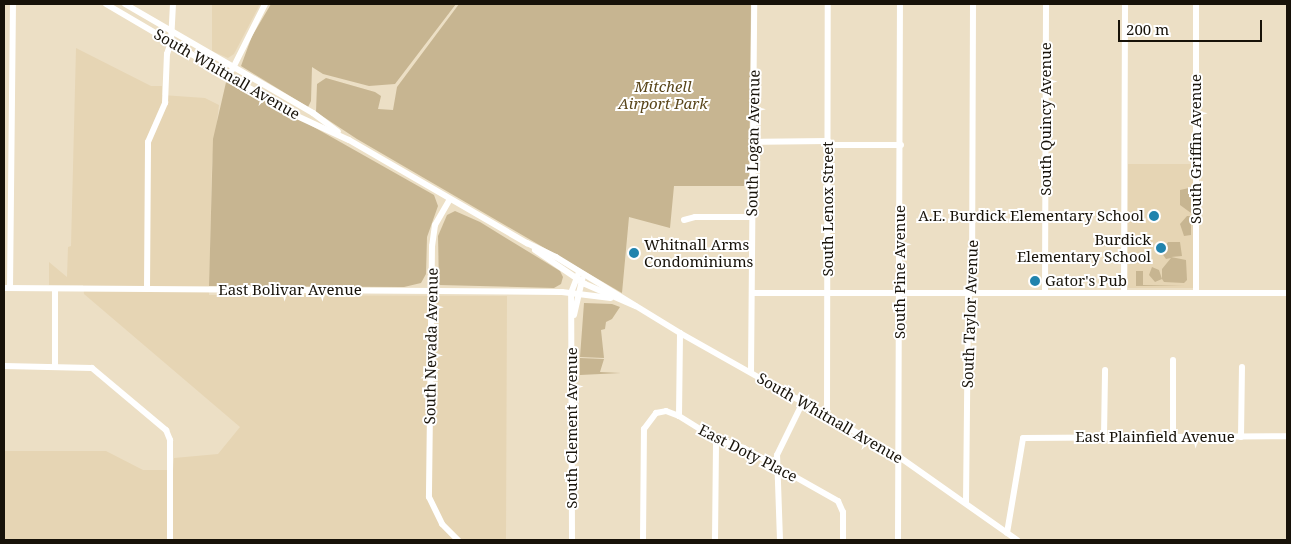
<!DOCTYPE html>
<style>
body{margin:0}
#map{position:relative;width:1291px;height:544px;overflow:hidden;background:#ecdfc5;font-family:"Noto Serif",serif}
div>[style]{position:absolute}
[style*='--x']{left:calc(var(--x)*1px);top:calc(var(--y)*1px);width:calc(var(--w)*1px);rotate:calc(var(--a)*1deg)}
.built>*{inset:0;background:#e6d5b4;transform-origin:0 0}
.green>*{inset:0;background:#c7b591}
.minor>*{height:6px;margin:-3px;padding:0 3px;transform-origin:3px;border-radius:3px;background:#fff}
.dots>*{width:14px;height:14px;translate:-50% -50%;box-sizing:border-box;border:2px solid #fff;border-radius:50%}
span{translate:-50% -50%;white-space:nowrap;text-align:center;line-height:1.15;-webkit-text-stroke:4px #fff;paint-order:stroke}
.street-label{font-size:15px;color:#171209}
.park-label{font-size:15px;color:#59451a;font-style:italic}
.poi-label{font-size:15px;color:#171209}
.right{translate:-100% -50%;text-align:right}
.left{translate:0 -50%;text-align:left}
.frame{position:absolute;inset:0;border:5px solid #171209;pointer-events:none}
.scale{position:absolute;left:1118px;top:20px;width:144px;height:22px;box-sizing:border-box;border:2px solid #171209;border-top:0;padding-left:6px;font-size:15px;line-height:18px;white-space:nowrap;color:#171209;-webkit-text-stroke:4px #fff;paint-order:stroke}
</style>
<div id="map">
<div class="built">
<div style="clip-path:polygon(212px 4px,260px 4px,234px 54px,228px 58px,212px 51px)"></div>
<div style="clip-path:polygon(76px 48px,151px 86px,162px 86px,162px 95px,205px 98px,219px 105px,212px 163px,209px 295px,507px 296px,506px 540px,4px 540px,4px 451px,106px 451px,143px 470px,173px 470px,174px 458px,218px 454px,240px 427px,84px 294px,83px 285px,49px 285px,49px 262px,67px 277px,68px 247px,71px 246px)"></div>
<div style="left:1128px;top:164px;width:66px;height:124px"></div>
</div>
<div class="green">
<div style="clip-path:polygon(271px 4px,456px 4px,395px 84px,369px 86px,323px 74px,312px 67px,311px 101px,308px 107px,241px 66px,252px 36px)"></div>
<div style="clip-path:polygon(459px 4px,751px 4px,749px 186px,674px 186px,670px 228px,629px 217px,622px 293px,357px 139px,316px 112px,317px 84px,326px 78px,375px 92px,381px 96px,378px 109px,393px 110px,397px 87px)"></div>
<div style="clip-path:polygon(227px 78px,434px 195px,438px 206px,427px 237px,426px 274px,421px 283px,404px 287px,209px 286px,213px 139px)"></div>
<div style="clip-path:polygon(1189px 188px,1191px 188px,1191px 213px,1180px 205px,1180px 190px)"></div>
<div style="clip-path:polygon(455px 211px,480px 222px,560px 271px,563px 277px,561px 284px,554px 288px,439px 285px,438px 236px,447px 215px)"></div>
<div style="clip-path:polygon(1187px 216px,1191px 216px,1191px 235px,1184px 236px,1180px 224px)"></div>
<div style="clip-path:polygon(1168px 242px,1180px 242px,1182px 256px,1171px 257px,1186px 260px,1187px 280px,1184px 283px,1164px 282px,1162px 279px,1155px 282px,1149px 275px,1152px 267px,1159px 270px,1162px 279px,1162px 269px,1171px 258px,1166px 259px,1161px 252px)"></div>
<div style="clip-path:polygon(1136px 271px,1143px 271px,1143px 285px,1185px 286px,1136px 286px)"></div>
<div style="clip-path:polygon(584px 303px,612px 304px,620px 307px,612px 319px,606px 322px,605px 329px,601px 330px,604px 358px,580px 357px)"></div>
<div style="clip-path:polygon(580px 358px,604px 359px,600px 372px,621px 373px,580px 375px)"></div>
</div>
<div class="minor">
<div style="--x:106;--y:4;--w:221;--a:30.4"></div>
<div style="--x:297;--y:116;--w:57;--a:24.8"></div>
<div style="--x:349;--y:140;--w:206;--a:30.1"></div>
<div style="--x:527;--y:243;--w:32;--a:26"></div>
<div style="--x:556;--y:257;--w:145;--a:31.5"></div>
<div style="--x:680;--y:333;--w:250;--a:29.4"></div>
<div style="--x:898;--y:456;--w:146;--a:35.2"></div>
<div style="--x:125;--y:4;--w:217;--a:30.1"></div>
<div style="--x:313;--y:113;--w:31;--a:37"></div>
<div style="--x:1196;--y:4;--w:289;--a:90"></div>
<div style="--x:232;--y:70;--w:74;--a:-63.4"></div>
<div style="--x:753;--y:142;--w:75;--a:-0.8"></div>
<div style="--x:828;--y:145;--w:73;--a:0"></div>
<div style="--x:450;--y:199;--w:30;--a:120"></div>
<div style="--x:435;--y:225;--w:21;--a:98"></div>
<div style="--x:432;--y:246;--w:251;--a:90.7"></div>
<div style="--x:429;--y:497;--w:30;--a:64"></div>
<div style="--x:442;--y:524;--w:23;--a:45"></div>
<div style="--x:684;--y:220;--w:11;--a:-15"></div>
<div style="--x:695;--y:217;--w:57;--a:0"></div>
<div style="--x:535;--y:250;--w:60;--a:34.2"></div>
<div style="--x:585;--y:284;--w:55;--a:23.7"></div>
<div style="--x:4;--y:288;--w:558;--a:0.41"></div>
<div style="--x:562;--y:292;--w:49;--a:7"></div>
<div style="--x:10;--y:288;--w:284;--a:-89.4"></div>
<div style="--x:55;--y:289;--w:77;--a:90"></div>
<div style="--x:147;--y:289;--w:147;--a:-89.6"></div>
<div style="--x:148;--y:142;--w:43;--a:-66.4"></div>
<div style="--x:165;--y:103;--w:49;--a:-87.7"></div>
<div style="--x:167;--y:54;--w:13;--a:-72"></div>
<div style="--x:171;--y:42;--w:38;--a:-87"></div>
<div style="--x:752;--y:293;--w:535;--a:0"></div>
<div style="--x:1045;--y:293;--w:289;--a:-89.8"></div>
<div style="--x:1124;--y:293;--w:289;--a:-89.8"></div>
<div style="--x:574;--y:315;--w:37;--a:-77"></div>
<div style="--x:4;--y:366;--w:88;--a:1.3"></div>
<div style="--x:92;--y:368;--w:97;--a:40"></div>
<div style="--x:166;--y:430;--w:11;--a:68"></div>
<div style="--x:170;--y:440;--w:100;--a:90"></div>
<div style="--x:751;--y:372;--w:368;--a:-89.5"></div>
<div style="--x:827;--y:415;--w:411;--a:-89.9"></div>
<div style="--x:679;--y:416;--w:44;--a:31.9"></div>
<div style="--x:716;--y:439;--w:29;--a:18"></div>
<div style="--x:744;--y:448;--w:108;--a:29.4"></div>
<div style="--x:838;--y:501;--w:12;--a:66"></div>
<div style="--x:843;--y:512;--w:28;--a:90"></div>
<div style="--x:1104;--y:437;--w:67;--a:-89.1"></div>
<div style="--x:1173;--y:437;--w:77;--a:-90"></div>
<div style="--x:1241;--y:437;--w:70;--a:-89.2"></div>
<div style="--x:966;--y:503;--w:205;--a:-89.4"></div>
<div style="--x:968;--y:298;--w:10;--a:-66"></div>
<div style="--x:972;--y:289;--w:285;--a:-89.8"></div>
<div style="--x:1007;--y:533;--w:96;--a:-80.4"></div>
<div style="--x:1023;--y:438;--w:264;--a:-0.4"></div>
<div style="--x:572;--y:540;--w:247;--a:-90.2"></div>
<div style="--x:571;--y:293;--w:22;--a:-69"></div>
<div style="--x:643;--y:540;--w:111;--a:-89.5"></div>
<div style="--x:644;--y:429;--w:20;--a:-53"></div>
<div style="--x:656;--y:413;--w:10;--a:-11"></div>
<div style="--x:666;--y:411;--w:14;--a:21"></div>
<div style="--x:679;--y:416;--w:83;--a:-89.3"></div>
<div style="--x:715;--y:540;--w:101;--a:-89.4"></div>
<div style="--x:780;--y:540;--w:85;--a:-92"></div>
<div style="--x:777;--y:455;--w:59;--a:-63.9"></div>
<div style="--x:898;--y:540;--w:536;--a:-89.79"></div>
</div>
<div class="dots">
<div style="left:1154px;top:216px;background:#2083ad"></div>
<div style="left:1161px;top:248px;background:#2083ad"></div>
<div style="left:634px;top:253px;background:#2083ad"></div>
<div style="left:1035px;top:281px;background:#2083ad"></div>
</div>
<div class="street-label">
<span style="left:227px;top:74px;rotate:30deg">South Whitnall Avenue</span>
<span style="left:1046px;top:119px;rotate:-90deg">South Quincy Avenue</span>
<span style="left:753px;top:143px;rotate:-89deg">South Logan Avenue</span>
<span style="left:1196px;top:149px;rotate:-90deg">South Griffin Avenue</span>
<span style="left:828px;top:209px;rotate:-90deg">South Lenox Street</span>
<span style="left:900px;top:272px;rotate:-90deg">South Pine Avenue</span>
<span style="left:290px;top:290px">East Bolivar Avenue</span>
<span style="left:970px;top:314px;rotate:-88deg">South Taylor Avenue</span>
<span style="left:431px;top:346px;rotate:-89deg">South Nevada Avenue</span>
<span style="left:830px;top:418px;rotate:30deg">South Whitnall Avenue</span>
<span style="left:572px;top:428px;rotate:-90deg">South Clement Avenue</span>
<span style="left:1155px;top:437px">East Plainfield Avenue</span>
<span style="left:748px;top:453px;rotate:27deg">East Doty Place</span>
</div>
<div class="park-label">
<span style="left:663px;top:95px">Mitchell<br>Airport Park</span>
</div>
<div class="poi-label">
<span class="right" style="left:1144px;top:216px">A.E. Burdick Elementary School</span>
<span class="right" style="left:1151px;top:248px">Burdick<br>Elementary School</span>
<span class="left" style="left:644px;top:253px">Whitnall Arms<br>Condominiums</span>
<span class="left" style="left:1045px;top:281px">Gator's Pub</span>
</div>
<div class="frame"></div>
<div class="scale">200 m</div>
</div>
